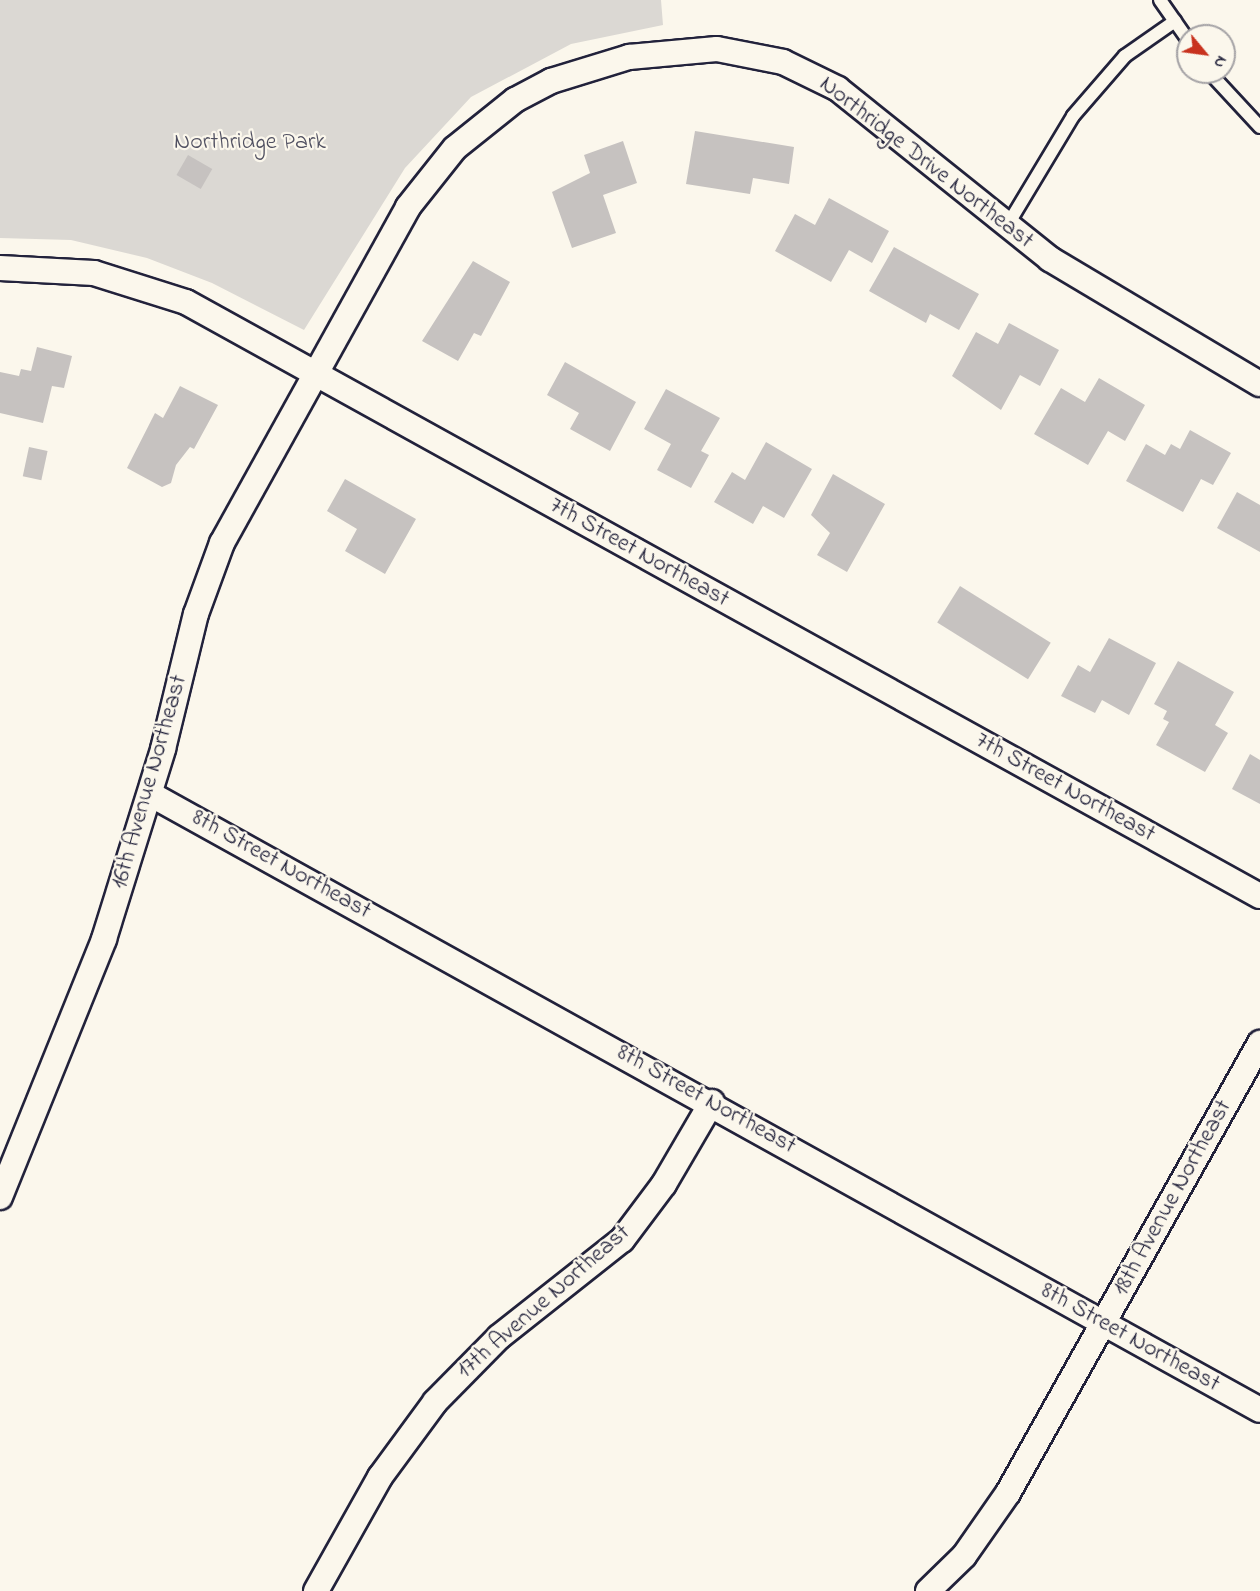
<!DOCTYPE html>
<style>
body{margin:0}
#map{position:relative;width:1260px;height:1591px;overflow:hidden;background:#fbf7ec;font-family:"Indie Flower",sans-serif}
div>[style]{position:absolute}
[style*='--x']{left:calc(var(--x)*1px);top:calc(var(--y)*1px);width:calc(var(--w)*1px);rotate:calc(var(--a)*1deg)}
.green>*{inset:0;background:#dbd8d3}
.building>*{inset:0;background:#c6c2c0;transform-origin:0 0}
.roads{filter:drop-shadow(2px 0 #22223b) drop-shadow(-2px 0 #22223b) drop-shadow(0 2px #22223b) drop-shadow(0 -2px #22223b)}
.lane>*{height:12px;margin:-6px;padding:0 6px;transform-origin:6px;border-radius:6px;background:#fbf7ec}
.street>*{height:24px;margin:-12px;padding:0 12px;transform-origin:12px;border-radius:12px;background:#fbf7ec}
span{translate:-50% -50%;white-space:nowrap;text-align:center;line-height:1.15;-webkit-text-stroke:4.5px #fbf7ec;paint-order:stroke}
.park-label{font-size:24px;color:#505061}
.street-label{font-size:24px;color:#22223b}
.north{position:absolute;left:1176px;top:24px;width:60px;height:60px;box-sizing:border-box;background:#fbf7ec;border:2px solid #a4a2a5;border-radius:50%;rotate:119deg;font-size:16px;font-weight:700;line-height:24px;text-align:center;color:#22223b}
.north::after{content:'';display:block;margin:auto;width:21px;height:27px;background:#c8321e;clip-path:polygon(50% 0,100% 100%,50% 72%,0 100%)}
</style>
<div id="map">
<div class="green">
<div style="clip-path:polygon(0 0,661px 0,663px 25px,571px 44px,471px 97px,405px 168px,304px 330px,212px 283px,147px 258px,71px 240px,0 238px)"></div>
</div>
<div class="building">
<div style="clip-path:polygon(695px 131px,794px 147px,789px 184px,753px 178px,750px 194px,686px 184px)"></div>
<div style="clip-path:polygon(623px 141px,637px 183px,603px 195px,616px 233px,572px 248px,552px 192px,590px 173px,584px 155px)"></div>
<div style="left:188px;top:155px;width:28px;height:23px;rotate:30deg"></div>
<div style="clip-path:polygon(829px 198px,889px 231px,872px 263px,849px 250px,831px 282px,775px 251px,795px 214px,815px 225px)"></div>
<div style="clip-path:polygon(894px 247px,979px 294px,959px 330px,930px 314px,926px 323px,869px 291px)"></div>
<div style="clip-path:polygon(473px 261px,510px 282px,481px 336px,474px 333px,458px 361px,422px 341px)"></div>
<div style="clip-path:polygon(1009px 323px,1059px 350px,1040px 386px,1020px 375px,1001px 410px,952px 376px,976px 332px,998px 344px)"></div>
<div style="clip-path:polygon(37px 347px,72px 356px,64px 388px,52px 386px,43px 423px,0 413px,0 372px,19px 376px,21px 369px,31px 371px)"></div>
<div style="clip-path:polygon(565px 362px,636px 402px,610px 451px,570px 429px,579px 413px,547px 395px)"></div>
<div style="clip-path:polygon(1099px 378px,1145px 405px,1125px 441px,1108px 431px,1088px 465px,1034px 434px,1061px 388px,1085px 402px)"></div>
<div style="clip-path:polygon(180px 386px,218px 405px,194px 449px,190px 447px,176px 465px,171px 483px,162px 487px,127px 468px,155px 413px,163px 418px)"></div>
<div style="clip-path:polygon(666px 389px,720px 418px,701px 451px,709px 455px,691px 488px,657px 470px,671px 444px,644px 429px)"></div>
<div style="clip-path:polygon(1190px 430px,1231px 453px,1213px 485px,1201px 479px,1183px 512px,1126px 481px,1146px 444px,1165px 455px,1171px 444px,1180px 449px)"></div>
<div style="clip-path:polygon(766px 442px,812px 469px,784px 518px,763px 506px,753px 524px,714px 502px,732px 472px,745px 480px)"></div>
<div style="left:29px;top:447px;width:19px;height:30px;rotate:12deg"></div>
<div style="clip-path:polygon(833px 474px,885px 504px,847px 572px,817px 555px,830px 533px,811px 515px)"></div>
<div style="clip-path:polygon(345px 479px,416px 519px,385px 574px,345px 551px,357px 529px,327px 511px)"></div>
<div style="clip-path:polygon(1237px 492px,1260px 505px,1260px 552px,1217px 528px)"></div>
<div style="left:960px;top:586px;width:107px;height:43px;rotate:32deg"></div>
<div style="clip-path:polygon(1109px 638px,1156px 663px,1129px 715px,1102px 700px,1095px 713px,1061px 696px,1078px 665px,1090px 672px)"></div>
<div style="clip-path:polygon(1178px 661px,1234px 692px,1215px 725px,1228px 733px,1205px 772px,1156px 745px,1169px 722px,1163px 719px,1167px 711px,1154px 704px)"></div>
<div style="clip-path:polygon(1250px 754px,1260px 760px,1260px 804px,1232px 789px)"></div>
</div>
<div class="roads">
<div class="lane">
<div style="--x:1160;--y:0;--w:49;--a:55"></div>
<div style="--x:1209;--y:72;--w:75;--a:47.2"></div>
<div style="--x:1007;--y:226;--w:128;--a:-59"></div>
<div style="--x:1073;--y:116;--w:79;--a:-49.1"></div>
<div style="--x:1125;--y:56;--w:61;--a:-35"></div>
</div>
<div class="street">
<div style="--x:0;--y:268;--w:94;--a:3"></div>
<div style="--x:94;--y:273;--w:96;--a:17.5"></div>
<div style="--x:186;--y:302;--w:1227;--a:28.95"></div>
<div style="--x:150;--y:794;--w:1269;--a:29.03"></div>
<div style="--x:0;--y:1197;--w:278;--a:-68"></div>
<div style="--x:104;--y:939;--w:199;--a:-72.7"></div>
<div style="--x:163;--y:749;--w:139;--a:-76.3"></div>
<div style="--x:196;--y:614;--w:76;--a:-69.9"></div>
<div style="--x:222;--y:543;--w:384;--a:-61"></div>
<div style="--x:408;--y:207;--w:75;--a:-51.5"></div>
<div style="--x:455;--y:148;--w:77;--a:-38.7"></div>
<div style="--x:515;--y:100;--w:41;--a:-27.8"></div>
<div style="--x:551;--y:81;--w:82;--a:-17.1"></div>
<div style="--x:629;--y:57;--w:88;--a:-5.2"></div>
<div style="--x:717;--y:49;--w:67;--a:11.1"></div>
<div style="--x:783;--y:62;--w:61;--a:26.1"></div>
<div style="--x:838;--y:89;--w:272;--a:38.7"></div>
<div style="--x:1050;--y:259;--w:244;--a:30.8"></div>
<div style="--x:316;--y:1591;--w:131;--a:-60.7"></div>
<div style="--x:380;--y:1477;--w:93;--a:-53.7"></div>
<div style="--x:435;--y:1402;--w:91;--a:-45.4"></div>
<div style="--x:499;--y:1337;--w:157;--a:-38.3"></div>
<div style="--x:622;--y:1240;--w:70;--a:-53.1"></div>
<div style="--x:664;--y:1184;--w:95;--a:-59.7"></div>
<div style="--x:928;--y:1591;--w:50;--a:-44.2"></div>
<div style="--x:964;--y:1556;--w:77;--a:-55.1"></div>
<div style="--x:1008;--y:1493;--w:516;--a:-60.75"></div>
</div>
</div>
<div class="park-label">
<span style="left:250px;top:143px">Northridge Park</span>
</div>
<div class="street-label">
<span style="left:926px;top:163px;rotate:38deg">Northridge Drive Northeast</span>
<span style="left:639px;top:553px;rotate:29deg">7th Street Northeast</span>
<span style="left:150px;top:782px;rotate:-74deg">16th Avenue Northeast</span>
<span style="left:1065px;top:788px;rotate:29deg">7th Street Northeast</span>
<span style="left:281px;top:865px;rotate:29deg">8th Street Northeast</span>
<span style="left:706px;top:1100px;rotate:29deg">8th Street Northeast</span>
<span style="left:1173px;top:1198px;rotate:-61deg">18th Avenue Northeast</span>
<span style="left:544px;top:1302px;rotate:-41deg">17th Avenue Northeast</span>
<span style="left:1130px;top:1338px;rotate:29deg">8th Street Northeast</span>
</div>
<div class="north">N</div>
</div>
